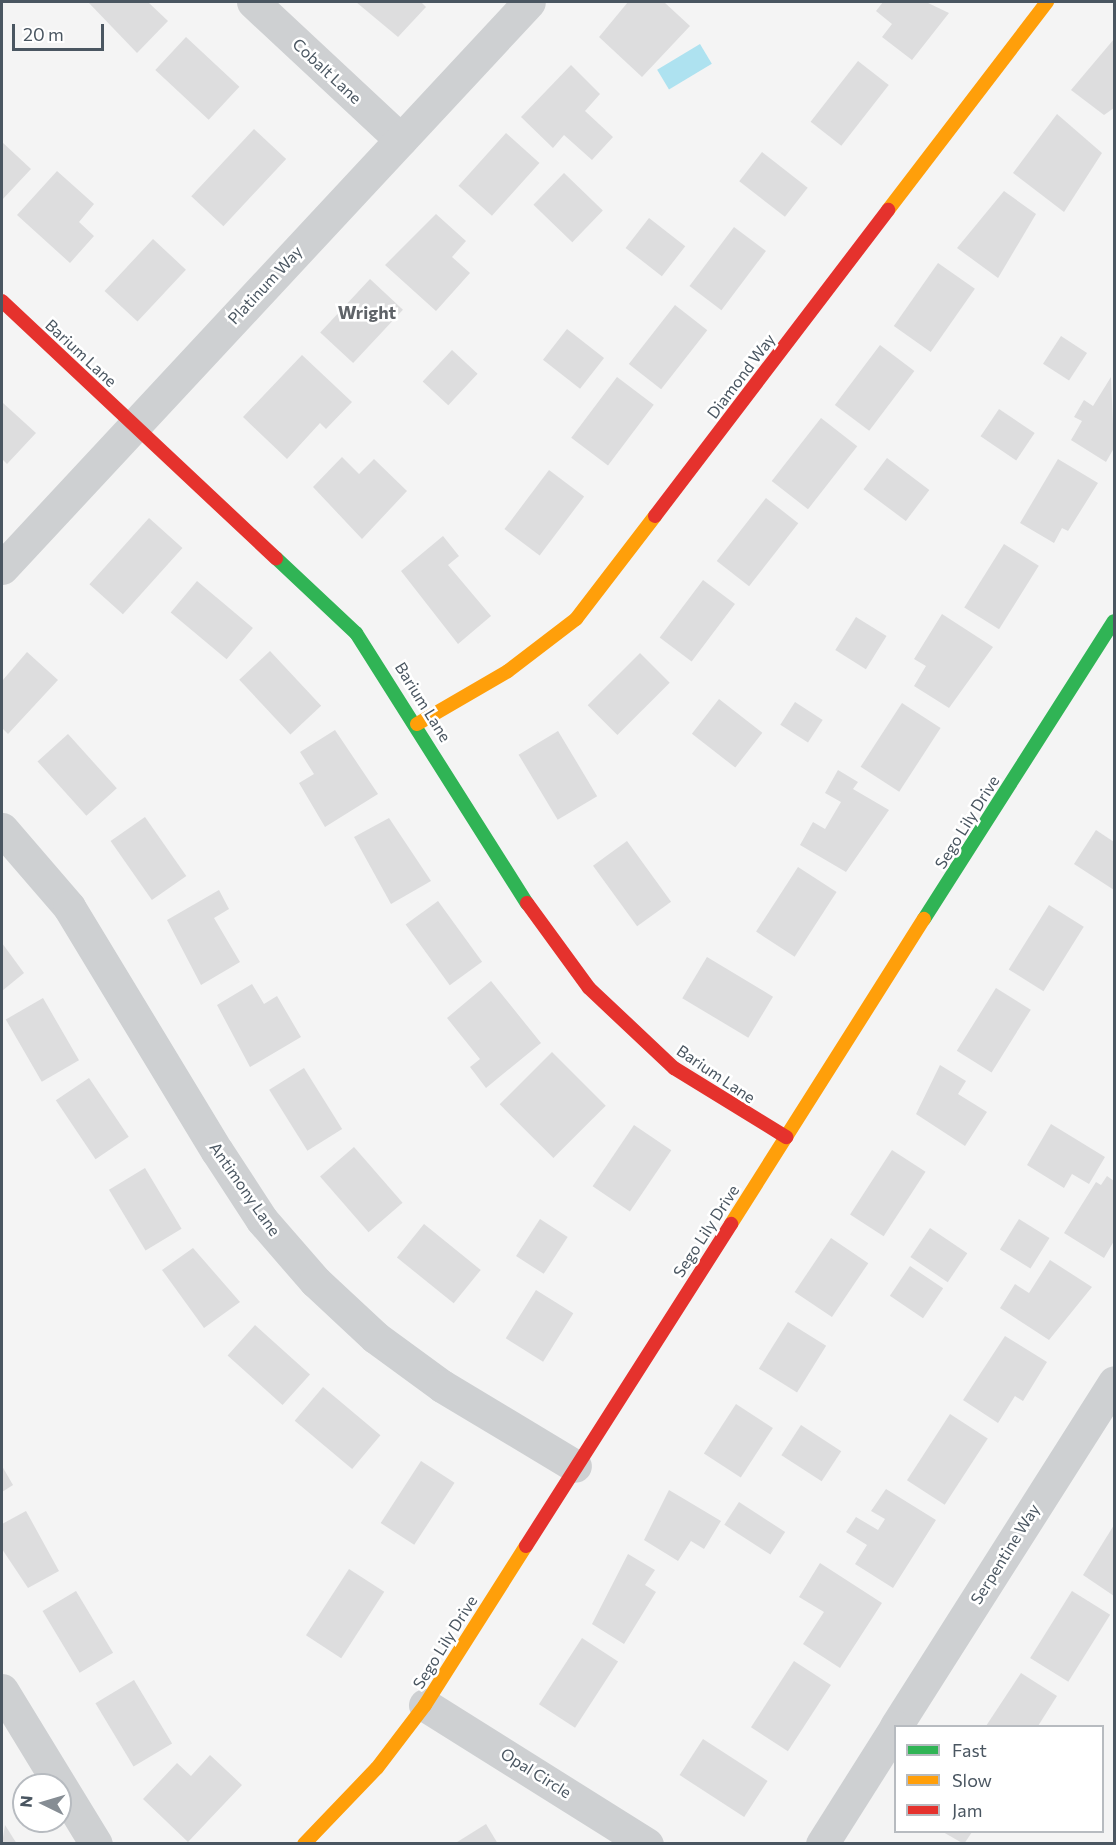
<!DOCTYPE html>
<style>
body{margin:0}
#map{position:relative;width:1116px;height:1845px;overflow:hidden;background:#f4f4f4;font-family:Commissioner,sans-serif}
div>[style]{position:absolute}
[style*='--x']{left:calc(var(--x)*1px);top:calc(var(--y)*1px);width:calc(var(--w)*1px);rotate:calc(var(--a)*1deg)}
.water>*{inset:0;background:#aee2f0;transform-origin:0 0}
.building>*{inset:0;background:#ddddde;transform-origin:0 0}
.street>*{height:33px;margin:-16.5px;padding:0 16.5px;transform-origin:16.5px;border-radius:16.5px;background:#ced0d2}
.fast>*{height:14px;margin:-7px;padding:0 7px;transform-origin:7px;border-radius:7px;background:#30b455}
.slow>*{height:14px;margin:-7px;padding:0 7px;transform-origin:7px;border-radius:7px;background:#ff9f0a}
.jam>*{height:14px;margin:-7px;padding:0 7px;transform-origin:7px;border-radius:7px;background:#e5322d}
span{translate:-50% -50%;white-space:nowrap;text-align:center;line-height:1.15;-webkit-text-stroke:5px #fff;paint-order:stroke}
.street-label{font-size:16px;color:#4a5661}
.neighbourhood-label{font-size:18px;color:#5f6368;font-weight:700}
.frame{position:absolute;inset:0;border:3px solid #4a5661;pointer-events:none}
.legend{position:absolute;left:894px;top:1725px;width:210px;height:108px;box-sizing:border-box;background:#fff;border:2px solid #b7bbc0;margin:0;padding:8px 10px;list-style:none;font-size:18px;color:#4a5661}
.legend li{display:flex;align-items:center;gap:12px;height:30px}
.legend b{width:30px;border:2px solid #b7bbc0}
.north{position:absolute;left:12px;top:1773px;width:60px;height:60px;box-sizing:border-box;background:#fff;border:2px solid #b7bbc0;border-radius:50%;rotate:275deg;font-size:16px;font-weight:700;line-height:24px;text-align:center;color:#4a5661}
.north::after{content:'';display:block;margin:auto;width:21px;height:27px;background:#868d94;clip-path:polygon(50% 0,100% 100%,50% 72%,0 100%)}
.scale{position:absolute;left:12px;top:24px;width:92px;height:27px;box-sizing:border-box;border:3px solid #4a5661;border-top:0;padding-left:8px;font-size:18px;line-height:21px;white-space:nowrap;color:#4a5661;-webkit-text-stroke:4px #fff;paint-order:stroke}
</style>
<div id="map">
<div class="water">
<div style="left:700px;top:44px;width:23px;height:50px;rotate:59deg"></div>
</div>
<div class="building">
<div style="clip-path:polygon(88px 2px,148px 2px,168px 21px,137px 53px)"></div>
<div style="clip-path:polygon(356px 2px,421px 2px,426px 7px,398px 37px)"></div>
<div style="clip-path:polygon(628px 2px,664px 2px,690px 26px,642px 77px,599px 37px)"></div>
<div style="clip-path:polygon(883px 2px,926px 2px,949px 13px,912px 60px,882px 37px,892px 24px,876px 11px)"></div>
<div style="left:186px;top:37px;width:73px;height:45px;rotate:43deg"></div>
<div style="clip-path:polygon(1114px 39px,1114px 108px,1104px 115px,1071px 90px)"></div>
<div style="left:858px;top:61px;width:39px;height:77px;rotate:38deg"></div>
<div style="clip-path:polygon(571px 65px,600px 94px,585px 111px,613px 137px,592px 160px,564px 135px,553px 148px,521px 117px)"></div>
<div style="clip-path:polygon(1057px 114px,1102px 153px,1064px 212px,1013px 173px)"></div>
<div style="left:254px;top:129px;width:44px;height:92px;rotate:43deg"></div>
<div style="left:506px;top:133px;width:45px;height:71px;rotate:42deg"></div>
<div style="clip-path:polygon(2px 142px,31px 169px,2px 200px)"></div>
<div style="left:762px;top:152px;width:58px;height:37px;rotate:38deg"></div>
<div style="clip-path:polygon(57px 171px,94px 204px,79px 222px,94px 236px,70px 263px,17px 215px)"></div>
<div style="left:564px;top:173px;width:54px;height:44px;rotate:44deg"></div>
<div style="clip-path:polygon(1004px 191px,1036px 214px,998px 278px,957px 248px)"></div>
<div style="clip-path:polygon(436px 214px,466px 241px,452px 257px,470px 273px,436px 311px,385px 265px)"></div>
<div style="left:649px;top:218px;width:46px;height:38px;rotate:38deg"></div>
<div style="left:734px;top:227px;width:40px;height:74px;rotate:37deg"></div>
<div style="left:153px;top:239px;width:45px;height:71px;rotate:43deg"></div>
<div style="left:938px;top:263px;width:45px;height:77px;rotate:35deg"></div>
<div style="left:370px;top:279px;width:45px;height:73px;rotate:43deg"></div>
<div style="left:675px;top:305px;width:41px;height:75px;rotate:38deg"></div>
<div style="left:567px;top:329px;width:47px;height:39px;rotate:38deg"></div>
<div style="left:1061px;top:336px;width:31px;height:33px;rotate:33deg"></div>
<div style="left:880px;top:345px;width:43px;height:75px;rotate:37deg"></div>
<div style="left:452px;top:350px;width:35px;height:43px;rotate:43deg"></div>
<div style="clip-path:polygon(302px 355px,352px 402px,326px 429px,320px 423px,287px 459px,243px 417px)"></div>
<div style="left:617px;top:377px;width:46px;height:76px;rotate:37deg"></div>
<div style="clip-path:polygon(1111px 377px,1114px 448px,1106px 462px,1071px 440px,1082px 421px,1074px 417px,1084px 400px,1093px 406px)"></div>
<div style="clip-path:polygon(3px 403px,36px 433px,7px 464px,2px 459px)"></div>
<div style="left:999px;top:409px;width:43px;height:33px;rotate:34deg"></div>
<div style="left:821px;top:418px;width:46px;height:80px;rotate:38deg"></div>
<div style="clip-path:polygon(342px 457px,359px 474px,374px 459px,407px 491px,362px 539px,313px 487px)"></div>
<div style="left:887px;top:458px;width:53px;height:39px;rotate:37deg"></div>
<div style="clip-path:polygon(1058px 459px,1098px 483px,1068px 531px,1062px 528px,1054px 543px,1020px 523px)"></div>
<div style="left:549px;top:470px;width:44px;height:74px;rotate:37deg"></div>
<div style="left:766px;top:498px;width:41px;height:80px;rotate:38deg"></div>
<div style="left:149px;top:518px;width:45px;height:89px;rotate:42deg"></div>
<div style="clip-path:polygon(443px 536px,459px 556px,448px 565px,491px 616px,458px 644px,401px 571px)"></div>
<div style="left:1004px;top:544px;width:41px;height:75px;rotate:32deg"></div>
<div style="left:703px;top:580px;width:40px;height:72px;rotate:37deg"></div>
<div style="left:197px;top:581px;width:73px;height:41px;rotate:40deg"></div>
<div style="clip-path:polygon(942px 614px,993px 647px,949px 708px,914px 686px,926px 666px,914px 659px)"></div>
<div style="left:856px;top:617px;width:36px;height:39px;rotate:32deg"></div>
<div style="left:270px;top:651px;width:75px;height:42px;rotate:47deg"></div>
<div style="clip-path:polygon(27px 652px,58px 680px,8px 734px,2px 728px,2px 681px)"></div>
<div style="left:640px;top:653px;width:42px;height:74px;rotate:45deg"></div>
<div style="left:719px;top:699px;width:55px;height:44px;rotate:38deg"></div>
<div style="left:795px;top:702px;width:33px;height:27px;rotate:33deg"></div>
<div style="left:902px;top:703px;width:46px;height:76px;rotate:33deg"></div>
<div style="clip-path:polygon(335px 730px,378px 794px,325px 827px,299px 783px,314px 774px,300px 752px)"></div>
<div style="left:558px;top:731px;width:76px;height:46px;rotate:59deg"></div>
<div style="left:68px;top:734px;width:73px;height:41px;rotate:48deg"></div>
<div style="clip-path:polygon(838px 770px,858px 782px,853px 789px,889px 810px,846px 872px,800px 845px,813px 822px,825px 829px,841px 802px,825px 793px)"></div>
<div style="left:145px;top:817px;width:72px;height:42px;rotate:55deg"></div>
<div style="clip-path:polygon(389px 818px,431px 881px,391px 904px,354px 837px)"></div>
<div style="clip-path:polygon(1096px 830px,1114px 842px,1114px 890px,1074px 864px)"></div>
<div style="left:627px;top:841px;width:75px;height:42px;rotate:54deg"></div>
<div style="left:798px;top:867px;width:46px;height:77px;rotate:33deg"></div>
<div style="clip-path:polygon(219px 890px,229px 909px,214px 918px,240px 962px,201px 985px,167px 920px)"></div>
<div style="left:438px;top:901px;width:75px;height:40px;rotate:54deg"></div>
<div style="left:1049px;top:905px;width:41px;height:76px;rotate:32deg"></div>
<div style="clip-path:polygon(2px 943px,24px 973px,2px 991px)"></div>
<div style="left:707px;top:957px;width:77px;height:48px;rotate:31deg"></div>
<div style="clip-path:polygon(491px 981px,541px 1043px,486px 1088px,470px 1067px,480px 1059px,447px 1018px)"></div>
<div style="clip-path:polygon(252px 984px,264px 1004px,277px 996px,301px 1037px,250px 1067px,217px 1005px)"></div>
<div style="left:996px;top:988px;width:41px;height:74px;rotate:32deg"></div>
<div style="left:43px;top:998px;width:72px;height:43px;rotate:60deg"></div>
<div style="left:552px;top:1052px;width:76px;height:74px;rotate:45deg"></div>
<div style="clip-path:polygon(940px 1065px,966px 1081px,958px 1094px,987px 1112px,965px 1146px,916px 1114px)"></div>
<div style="left:304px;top:1068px;width:72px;height:41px;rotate:58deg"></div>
<div style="left:89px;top:1078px;width:71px;height:40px;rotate:56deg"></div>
<div style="clip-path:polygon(1051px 1124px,1105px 1157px,1089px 1184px,1072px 1174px,1064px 1188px,1027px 1165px)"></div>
<div style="left:634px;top:1125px;width:45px;height:74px;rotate:34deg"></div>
<div style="left:354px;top:1147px;width:74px;height:45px;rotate:49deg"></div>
<div style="left:892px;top:1150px;width:40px;height:77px;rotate:33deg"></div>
<div style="left:145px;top:1168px;width:71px;height:42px;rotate:59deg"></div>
<div style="clip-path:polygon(1107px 1176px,1114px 1181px,1114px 1241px,1104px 1258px,1064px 1233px,1096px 1182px,1101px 1185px)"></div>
<div style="left:540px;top:1219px;width:33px;height:44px;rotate:33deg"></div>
<div style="left:1019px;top:1219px;width:36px;height:36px;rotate:32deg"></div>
<div style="left:424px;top:1224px;width:73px;height:43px;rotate:39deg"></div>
<div style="left:930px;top:1228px;width:45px;height:35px;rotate:34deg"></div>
<div style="left:831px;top:1238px;width:45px;height:65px;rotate:34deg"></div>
<div style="clip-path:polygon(193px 1248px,240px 1302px,204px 1328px,162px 1270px)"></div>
<div style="clip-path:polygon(1050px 1260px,1092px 1287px,1049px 1340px,1000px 1308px,1015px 1284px,1029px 1293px)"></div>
<div style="left:910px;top:1266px;width:40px;height:36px;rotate:34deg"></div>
<div style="left:536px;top:1290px;width:44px;height:57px;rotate:32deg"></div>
<div style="left:788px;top:1322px;width:45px;height:55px;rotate:32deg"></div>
<div style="left:255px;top:1325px;width:74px;height:41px;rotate:42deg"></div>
<div style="clip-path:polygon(1005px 1336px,1047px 1362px,1023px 1401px,1015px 1396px,998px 1423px,963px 1400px)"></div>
<div style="left:323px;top:1387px;width:75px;height:44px;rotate:40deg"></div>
<div style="left:736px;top:1404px;width:44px;height:59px;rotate:33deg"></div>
<div style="left:950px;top:1414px;width:45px;height:79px;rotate:33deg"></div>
<div style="left:801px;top:1425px;width:48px;height:36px;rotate:33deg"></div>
<div style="left:421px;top:1461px;width:40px;height:74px;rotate:33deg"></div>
<div style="clip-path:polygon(2px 1466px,13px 1485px,2px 1492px)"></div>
<div style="clip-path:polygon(886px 1489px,936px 1520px,893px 1588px,855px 1564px,867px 1545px,846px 1532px,856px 1517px,878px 1530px,885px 1519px,871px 1511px)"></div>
<div style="clip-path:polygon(669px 1490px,721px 1521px,704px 1549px,691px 1541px,678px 1561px,644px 1540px)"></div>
<div style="left:739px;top:1502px;width:55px;height:27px;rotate:33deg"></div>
<div style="clip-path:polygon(26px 1511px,59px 1571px,28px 1588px,2px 1549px,2px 1524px)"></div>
<div style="clip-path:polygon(1114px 1525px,1114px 1596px,1083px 1575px)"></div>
<div style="clip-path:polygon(628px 1554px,655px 1570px,645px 1585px,656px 1592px,624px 1644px,592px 1624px)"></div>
<div style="clip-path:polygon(820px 1563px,882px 1603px,840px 1668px,803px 1644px,824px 1612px,799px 1597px)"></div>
<div style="left:349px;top:1569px;width:42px;height:79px;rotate:33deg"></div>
<div style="left:76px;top:1591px;width:72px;height:39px;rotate:59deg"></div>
<div style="left:1072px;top:1591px;width:45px;height:79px;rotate:32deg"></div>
<div style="left:582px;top:1638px;width:43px;height:79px;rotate:33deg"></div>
<div style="left:794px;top:1661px;width:44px;height:79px;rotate:33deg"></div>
<div style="clip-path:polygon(1021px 1673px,1057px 1696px,1038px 1726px,986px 1726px)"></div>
<div style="left:134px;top:1680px;width:74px;height:45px;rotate:59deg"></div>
<div style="left:703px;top:1739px;width:77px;height:43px;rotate:33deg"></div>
<div style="clip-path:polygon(210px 1755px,242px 1785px,188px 1842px,143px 1799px,177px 1763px,191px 1776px)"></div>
<div style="clip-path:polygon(486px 1824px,498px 1844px,454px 1844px)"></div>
<div style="clip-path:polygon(5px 1825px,17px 1844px,2px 1844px)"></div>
<div style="clip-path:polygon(943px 1832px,972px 1832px,964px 1844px)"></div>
</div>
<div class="street">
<div style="--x:253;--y:2;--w:202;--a:43"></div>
<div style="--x:2;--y:568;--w:773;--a:-47.04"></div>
<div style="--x:2;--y:829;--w:103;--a:49.3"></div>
<div style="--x:69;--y:907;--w:285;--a:58.8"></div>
<div style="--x:217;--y:1151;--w:82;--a:56.9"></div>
<div style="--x:262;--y:1220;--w:81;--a:49"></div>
<div style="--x:315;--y:1281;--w:82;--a:43"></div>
<div style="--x:375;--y:1337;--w:83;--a:36.2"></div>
<div style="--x:442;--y:1386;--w:155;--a:31"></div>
<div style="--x:2;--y:1690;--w:180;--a:58.6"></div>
<div style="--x:425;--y:1705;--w:262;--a:32.1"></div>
<div style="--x:896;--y:1726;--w:407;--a:-57.6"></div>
<div style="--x:822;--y:1844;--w:138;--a:-57.7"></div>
</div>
<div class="fast">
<div style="--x:276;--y:558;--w:110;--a:43.2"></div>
<div style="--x:356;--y:633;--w:320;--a:57.7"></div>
<div style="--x:924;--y:919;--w:353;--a:-57.5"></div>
</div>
<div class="slow">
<div style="--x:888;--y:210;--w:262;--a:-52.6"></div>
<div style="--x:417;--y:724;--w:105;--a:-30.2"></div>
<div style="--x:508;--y:671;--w:86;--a:-37.4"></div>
<div style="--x:576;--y:619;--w:130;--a:-52.5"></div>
<div style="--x:731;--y:1224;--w:361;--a:-57.7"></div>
<div style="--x:304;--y:1844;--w:105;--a:-46.2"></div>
<div style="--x:377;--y:1768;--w:79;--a:-52.7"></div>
<div style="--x:425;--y:1705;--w:188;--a:-57.6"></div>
</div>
<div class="jam">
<div style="--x:2;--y:301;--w:376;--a:43.2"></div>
<div style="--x:655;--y:516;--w:385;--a:-52.7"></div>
<div style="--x:527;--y:903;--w:105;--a:53.9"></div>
<div style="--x:589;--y:988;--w:117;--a:43.3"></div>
<div style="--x:674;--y:1068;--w:132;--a:31.6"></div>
<div style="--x:526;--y:1546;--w:382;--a:-57.5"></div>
</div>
<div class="street-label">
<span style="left:327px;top:71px;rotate:43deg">Cobalt Lane</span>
<span style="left:265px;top:285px;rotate:-47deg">Platinum Way</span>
<span style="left:81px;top:353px;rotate:43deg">Barium Lane</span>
<span style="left:741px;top:376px;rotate:-53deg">Diamond Way</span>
<span style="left:423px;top:702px;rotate:58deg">Barium Lane</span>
<span style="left:967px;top:822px;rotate:-58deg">Sego Lily Drive</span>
<span style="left:716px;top:1074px;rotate:34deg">Barium Lane</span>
<span style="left:245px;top:1189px;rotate:55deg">Antimony Lane</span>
<span style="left:706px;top:1231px;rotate:-57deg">Sego Lily Drive</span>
<span style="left:1005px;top:1554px;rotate:-58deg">Serpentine Way</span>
<span style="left:445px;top:1642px;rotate:-58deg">Sego Lily Drive</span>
<span style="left:536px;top:1773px;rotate:32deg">Opal Circle</span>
</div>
<div class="neighbourhood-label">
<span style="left:367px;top:312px">Wright</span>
</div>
<div class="frame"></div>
<ul class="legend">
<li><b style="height:8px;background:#30b455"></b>Fast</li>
<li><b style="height:8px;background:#ff9f0a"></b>Slow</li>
<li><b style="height:8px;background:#e5322d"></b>Jam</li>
</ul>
<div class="north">N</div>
<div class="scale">20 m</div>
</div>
